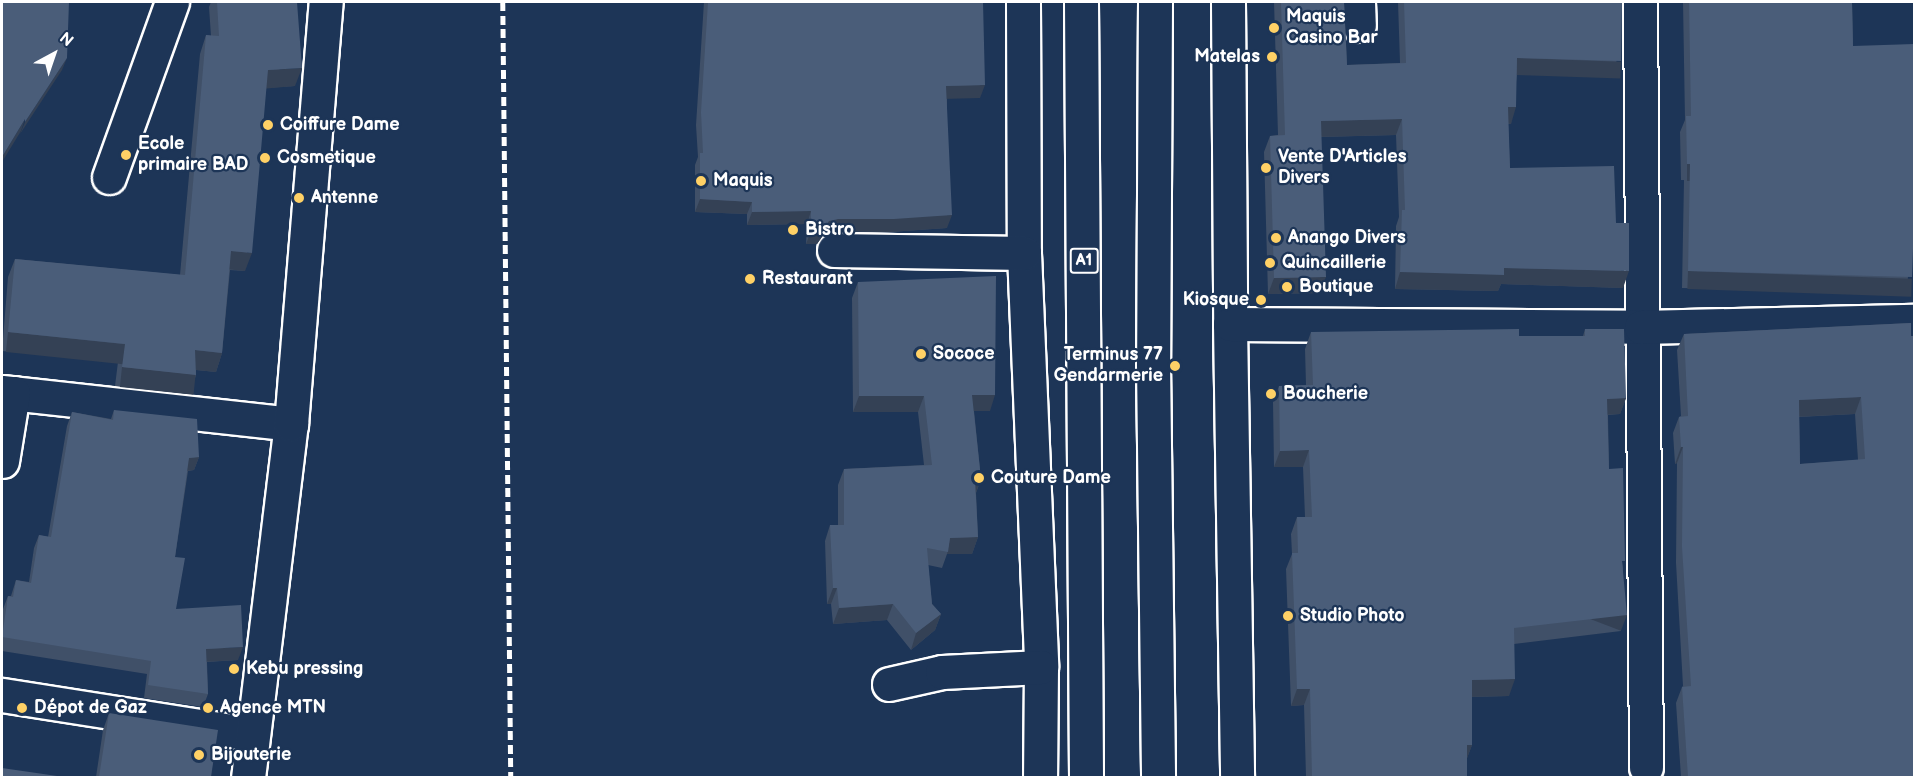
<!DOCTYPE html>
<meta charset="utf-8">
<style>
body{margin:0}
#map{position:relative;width:1916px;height:779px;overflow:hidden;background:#1d3557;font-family:"Balsamiq Sans",sans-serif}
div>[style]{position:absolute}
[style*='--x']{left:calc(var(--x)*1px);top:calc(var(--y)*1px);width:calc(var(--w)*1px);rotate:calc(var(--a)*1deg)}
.roads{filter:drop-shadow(2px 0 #fff) drop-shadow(-2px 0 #fff) drop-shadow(0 2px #fff) drop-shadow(0 -2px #fff)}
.minor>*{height:33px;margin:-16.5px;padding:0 16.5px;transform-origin:16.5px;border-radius:16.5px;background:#1d3557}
.major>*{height:33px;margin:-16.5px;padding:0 16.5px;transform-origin:16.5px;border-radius:16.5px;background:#1d3557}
.rail>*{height:4.5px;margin-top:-2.25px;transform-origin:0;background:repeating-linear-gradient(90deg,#fff 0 9px,transparent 0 13.5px)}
.wall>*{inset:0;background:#405068}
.shaded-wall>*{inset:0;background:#344155;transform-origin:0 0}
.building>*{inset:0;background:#4a5d79}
.dots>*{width:16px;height:16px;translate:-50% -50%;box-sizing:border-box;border:3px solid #1d3557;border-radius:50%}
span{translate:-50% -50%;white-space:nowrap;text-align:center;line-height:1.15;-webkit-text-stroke:4.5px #1d3557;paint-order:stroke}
.shield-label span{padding:2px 4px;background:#1d3557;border:2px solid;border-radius:4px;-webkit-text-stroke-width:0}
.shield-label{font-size:16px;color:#fff;font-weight:700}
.poi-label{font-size:18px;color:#fff;font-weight:700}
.left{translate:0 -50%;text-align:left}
.right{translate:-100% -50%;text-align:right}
.frame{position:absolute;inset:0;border:3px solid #fff;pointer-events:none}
.north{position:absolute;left:24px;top:24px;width:60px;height:60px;-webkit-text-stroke:4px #1d3557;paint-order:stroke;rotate:40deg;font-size:16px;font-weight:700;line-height:24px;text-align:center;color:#fff}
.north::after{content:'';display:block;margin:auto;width:21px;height:27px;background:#fff;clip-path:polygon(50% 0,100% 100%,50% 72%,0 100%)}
</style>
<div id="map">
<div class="roads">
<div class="minor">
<div style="--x:1023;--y:2;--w:251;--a:89.8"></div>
<div style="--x:1024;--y:253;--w:414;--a:87.6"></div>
<div style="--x:1041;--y:667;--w:111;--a:90.5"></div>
<div style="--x:1228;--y:2;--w:322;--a:89.6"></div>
<div style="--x:1230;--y:324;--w:454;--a:89.1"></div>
<div style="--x:1358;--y:2;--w:23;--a:88"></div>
<div style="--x:1640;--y:2;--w:765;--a:89.55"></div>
<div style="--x:109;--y:177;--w:186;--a:-70.2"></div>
<div style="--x:834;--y:250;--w:190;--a:0.9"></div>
<div style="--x:1230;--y:324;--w:411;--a:0.4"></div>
<div style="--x:1641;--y:327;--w:273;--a:-1.3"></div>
<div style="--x:2;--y:392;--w:291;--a:6.3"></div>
<div style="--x:2;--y:461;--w:69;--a:-80.8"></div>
<div style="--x:889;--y:684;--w:54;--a:-12.8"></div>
<div style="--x:942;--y:672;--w:99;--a:-2.9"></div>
<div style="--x:2;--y:695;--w:253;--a:8.9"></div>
<div style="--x:248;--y:778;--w:357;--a:-83.1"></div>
<div style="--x:291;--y:424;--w:423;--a:-85.3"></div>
</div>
<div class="major">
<div style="--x:1081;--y:2;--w:776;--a:89.63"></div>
<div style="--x:1155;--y:2;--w:361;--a:90.3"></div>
<div style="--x:1153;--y:363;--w:415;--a:89.3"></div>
</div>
</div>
<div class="rail">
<div style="--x:503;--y:2;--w:776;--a:89.41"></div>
</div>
<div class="wall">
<div style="clip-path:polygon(211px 2px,217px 2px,295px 86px,266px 88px,245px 271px,230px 270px,222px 353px,216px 372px,196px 370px,196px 375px,190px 394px,115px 386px,118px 362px,2px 351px,8px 277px,15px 259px,180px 275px,200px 54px,206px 35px,211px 36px,209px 7px)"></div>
<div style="clip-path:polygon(704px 2px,983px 2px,980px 98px,947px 98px,947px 228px,890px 232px,834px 231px,824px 234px,817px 244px,806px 244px,807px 224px,747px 225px,747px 214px,695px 212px,695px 165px,698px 157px,696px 125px)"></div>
<div style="clip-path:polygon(1274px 2px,1344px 2px,1347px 65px,1400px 63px,1398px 2px,1622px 2px,1615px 77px,1517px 74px,1511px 124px,1508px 124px,1510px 168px,1616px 223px,1623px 288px,1501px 284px,1498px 291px,1395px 289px,1396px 226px,1399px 217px,1396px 135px,1321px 137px,1320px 293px,1268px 294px,1264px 152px,1270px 136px,1278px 135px)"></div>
<div style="clip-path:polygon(1683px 2px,1852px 2px,1853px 46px,1914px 237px,1913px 237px,1906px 293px,1682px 288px,1684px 180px,1681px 180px,1680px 132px,1685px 120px)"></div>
<div style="clip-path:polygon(858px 282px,990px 411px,974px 411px,981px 479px,976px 493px,978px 537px,972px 554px,947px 554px,942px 568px,928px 565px,932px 604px,941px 614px,935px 630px,911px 650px,887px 620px,833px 624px,831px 604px,827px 604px,825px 541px,830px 525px,838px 525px,838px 485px,844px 469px,924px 465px,918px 412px,853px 412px,852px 298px)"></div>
<div style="clip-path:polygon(evenodd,1911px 323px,1914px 777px,1681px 777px,1676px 703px,1682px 687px,1683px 686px,1676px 563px,1677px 463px,1675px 464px,1673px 433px,1679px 417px,1681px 416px,1677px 350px,1684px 334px,1911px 323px,1855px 414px,1858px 460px,1800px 464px,1799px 417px,1855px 414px)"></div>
<div style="clip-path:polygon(1585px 329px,1626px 398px,1620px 414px,1608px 415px,1609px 469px,1623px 568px,1621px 631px,1514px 644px,1509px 696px,1472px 697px,1472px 745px,1467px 758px,1467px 777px,1306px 777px,1304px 705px,1291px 706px,1286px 569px,1292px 554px,1291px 534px,1297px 517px,1305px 517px,1303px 467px,1274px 467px,1273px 402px,1279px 386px,1306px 385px,1305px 349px,1311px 332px,1519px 336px,1583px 336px)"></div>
<div style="clip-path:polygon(114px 410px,199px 457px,194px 470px,188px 471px,175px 557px,176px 609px,238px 660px,207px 662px,208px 694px,203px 707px,144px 698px,147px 674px,2px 651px,2px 619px,3px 609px,8px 596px,11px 596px,16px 580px,29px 582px,34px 548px,39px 535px,48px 537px,67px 426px,72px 412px,111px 419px)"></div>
<div style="clip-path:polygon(109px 713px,211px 777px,96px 777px,103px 730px)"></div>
</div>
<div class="shaded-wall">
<div style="clip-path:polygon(67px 58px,62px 70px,20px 134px,25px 122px)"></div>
<div style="left:1517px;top:58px;width:104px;height:17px;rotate:2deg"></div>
<div style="clip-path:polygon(302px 68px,295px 86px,261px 89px,268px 70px)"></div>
<div style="clip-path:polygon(985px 85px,980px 98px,942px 99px,946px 86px)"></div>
<div style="clip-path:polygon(1508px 107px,1516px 107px,1511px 124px,1502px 123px)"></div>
<div style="clip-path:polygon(25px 119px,21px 131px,2px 162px,2px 157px)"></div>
<div style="clip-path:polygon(1402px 119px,1396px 135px,1315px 137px,1321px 121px)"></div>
<div style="left:1687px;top:164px;width:3px;height:17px"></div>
<div style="clip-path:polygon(700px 199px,752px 202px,747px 214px,695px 212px)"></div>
<div style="clip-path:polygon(811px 211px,807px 224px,747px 225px,752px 212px)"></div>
<div style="clip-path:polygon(952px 215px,947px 228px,890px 232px,834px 231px,824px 234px,817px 244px,806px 244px,811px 231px,829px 221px,838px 219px)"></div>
<div style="clip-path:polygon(231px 251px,252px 253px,245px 271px,225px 269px)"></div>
<div style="clip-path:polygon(1504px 268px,1629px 271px,1623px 288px,1501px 284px,1498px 291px,1395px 289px,1400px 272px)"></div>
<div style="left:1688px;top:271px;width:224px;height:18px;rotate:2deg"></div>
<div style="clip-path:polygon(1326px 277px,1320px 293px,1268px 294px,1274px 278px)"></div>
<div style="left:8px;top:332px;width:118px;height:20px;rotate:6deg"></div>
<div style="clip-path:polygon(195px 350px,222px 353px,216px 372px,188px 369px)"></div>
<div style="left:122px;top:367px;width:74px;height:20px;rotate:6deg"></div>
<div style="clip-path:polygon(972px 395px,995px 395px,990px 411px,966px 411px)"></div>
<div style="clip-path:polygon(859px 396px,924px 396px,918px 412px,853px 412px)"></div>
<div style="clip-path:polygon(1861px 397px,1855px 414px,1793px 417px,1799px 400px)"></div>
<div style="clip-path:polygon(1626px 398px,1620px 414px,1601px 415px,1607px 399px)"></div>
<div style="clip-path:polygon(1681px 447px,1683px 447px,1677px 463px,1675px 464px)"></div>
<div style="clip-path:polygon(1309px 450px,1303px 467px,1274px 467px,1280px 451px)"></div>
<div style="clip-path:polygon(199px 457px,194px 470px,185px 471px,189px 458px)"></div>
<div style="clip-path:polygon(975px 479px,981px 479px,975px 495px)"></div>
<div style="clip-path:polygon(978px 537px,972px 554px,947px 554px,950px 538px)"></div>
<div style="clip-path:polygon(833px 588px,837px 588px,831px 604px,827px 604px)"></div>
<div style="clip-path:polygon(893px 604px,887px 620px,833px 624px,839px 608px)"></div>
<div style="clip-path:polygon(941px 614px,935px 630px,911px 650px,916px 633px)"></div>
<div style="left:1627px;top:615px;width:17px;height:114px;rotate:111deg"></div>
<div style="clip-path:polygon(243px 647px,238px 660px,201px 662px,206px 649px)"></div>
<div style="clip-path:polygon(1515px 679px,1509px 696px,1466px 697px,1472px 680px)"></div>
<div style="clip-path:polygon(1297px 689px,1310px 689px,1304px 705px,1291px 706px)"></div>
<div style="clip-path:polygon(1467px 745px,1472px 745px,1466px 761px)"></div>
</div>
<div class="building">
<div style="clip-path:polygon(2px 2px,69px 2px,67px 58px,25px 122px,25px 119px,2px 157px)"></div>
<div style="clip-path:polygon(217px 2px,297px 2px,302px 68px,268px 70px,252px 253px,231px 251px,222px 353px,195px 350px,196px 375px,122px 367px,125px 344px,8px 332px,15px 259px,185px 275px,206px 35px,219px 36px)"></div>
<div style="clip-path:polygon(708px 2px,983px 2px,985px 85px,946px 86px,952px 215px,894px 219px,838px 219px,829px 221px,822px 231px,811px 231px,811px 211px,752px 212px,752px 202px,700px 199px,700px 153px,703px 153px,701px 112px)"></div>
<div style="clip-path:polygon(1281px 2px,1344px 2px,1347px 65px,1406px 63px,1404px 2px,1622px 2px,1621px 61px,1517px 58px,1516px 107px,1508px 107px,1510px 168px,1614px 166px,1616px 223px,1629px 223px,1629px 271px,1504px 268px,1504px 275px,1400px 272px,1402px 210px,1405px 210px,1402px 119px,1321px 121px,1326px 277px,1274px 278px,1270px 136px,1285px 135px)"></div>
<div style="clip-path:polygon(1689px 2px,1852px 2px,1853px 46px,1914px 44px,1914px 220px,1912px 277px,1688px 271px,1690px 164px,1687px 164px,1686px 116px,1691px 116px)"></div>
<div style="clip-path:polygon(996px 276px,995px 395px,972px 395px,981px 479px,975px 479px,978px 537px,950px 538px,948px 552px,927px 548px,932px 604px,941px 614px,916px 633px,893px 604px,839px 608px,837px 588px,833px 588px,830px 525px,844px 525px,844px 469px,932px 465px,924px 396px,859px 396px,858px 282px)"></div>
<div style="clip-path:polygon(evenodd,1911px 323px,1911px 336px,1914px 336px,1914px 777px,1688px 777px,1682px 687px,1691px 686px,1682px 547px,1683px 447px,1681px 447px,1679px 417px,1688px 416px,1684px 334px,1911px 323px,1861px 397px,1865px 459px,1800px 464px,1799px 400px,1861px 397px)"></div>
<div style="clip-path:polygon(1519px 329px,1519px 336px,1585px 336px,1585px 329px,1624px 329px,1626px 398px,1607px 399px,1609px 469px,1623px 468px,1625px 561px,1622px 561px,1627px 615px,1514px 628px,1515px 679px,1472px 680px,1472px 745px,1467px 745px,1467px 777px,1312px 777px,1310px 689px,1297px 689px,1292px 553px,1298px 553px,1297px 517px,1312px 517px,1309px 450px,1280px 451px,1279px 386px,1313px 385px,1311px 332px)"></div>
<div style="clip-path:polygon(114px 410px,197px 419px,199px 457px,189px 458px,175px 557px,185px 558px,176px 609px,241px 605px,243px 647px,206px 649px,208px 694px,148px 685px,151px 661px,2px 637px,8px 596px,13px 597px,16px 580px,31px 583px,39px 535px,51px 537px,72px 412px,113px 420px)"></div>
<div style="clip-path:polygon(109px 713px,218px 730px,211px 777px,99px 777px)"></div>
<div style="clip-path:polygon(2px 768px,64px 777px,2px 777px)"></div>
</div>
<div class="dots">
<div style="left:1274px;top:28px;background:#ffd166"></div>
<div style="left:1272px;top:57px;background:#ffd166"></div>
<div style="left:268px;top:125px;background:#ffd166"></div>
<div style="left:126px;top:155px;background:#ffd166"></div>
<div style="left:265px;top:158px;background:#ffd166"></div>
<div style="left:1266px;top:168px;background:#ffd166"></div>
<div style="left:701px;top:181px;background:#ffd166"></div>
<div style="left:299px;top:198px;background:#ffd166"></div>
<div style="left:793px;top:230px;background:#ffd166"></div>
<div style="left:1276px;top:238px;background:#ffd166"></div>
<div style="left:1270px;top:263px;background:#ffd166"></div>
<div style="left:750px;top:279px;background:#ffd166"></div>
<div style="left:1287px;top:287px;background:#ffd166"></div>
<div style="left:1261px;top:300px;background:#ffd166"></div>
<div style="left:921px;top:354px;background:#ffd166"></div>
<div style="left:1175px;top:366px;background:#ffd166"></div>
<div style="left:1271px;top:394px;background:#ffd166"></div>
<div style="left:979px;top:478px;background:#ffd166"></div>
<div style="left:1288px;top:616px;background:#ffd166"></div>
<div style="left:234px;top:669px;background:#ffd166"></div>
<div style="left:22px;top:708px;background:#ffd166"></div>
<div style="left:208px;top:708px;background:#ffd166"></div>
<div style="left:199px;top:755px;background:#ffd166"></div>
</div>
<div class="shield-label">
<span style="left:1084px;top:261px">A1</span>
</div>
<div class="poi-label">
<span class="left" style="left:1286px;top:28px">Maquis<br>Casino Bar</span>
<span class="right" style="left:1260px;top:57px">Matelas</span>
<span class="left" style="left:280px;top:125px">Coiffure Dame</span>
<span class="left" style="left:138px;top:155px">Ecole<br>primaire BAD</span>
<span class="left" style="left:277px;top:158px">Cosmetique</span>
<span class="left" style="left:1278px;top:168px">Vente D'Articles<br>Divers</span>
<span class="left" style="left:713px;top:181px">Maquis</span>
<span class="left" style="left:311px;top:198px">Antenne</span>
<span class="left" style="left:805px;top:230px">Bistro</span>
<span class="left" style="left:1288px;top:238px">Anango Divers</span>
<span class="left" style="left:1282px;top:263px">Quincaillerie</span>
<span class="left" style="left:762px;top:279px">Restaurant</span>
<span class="left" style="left:1299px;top:287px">Boutique</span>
<span class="right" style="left:1249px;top:300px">Kiosque</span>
<span class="left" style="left:933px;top:354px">Sococe</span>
<span class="right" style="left:1163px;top:366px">Terminus 77<br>Gendarmerie</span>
<span class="left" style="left:1283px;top:394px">Boucherie</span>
<span class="left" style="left:991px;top:478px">Couture Dame</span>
<span class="left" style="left:1300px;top:616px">Studio Photo</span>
<span class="left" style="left:246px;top:669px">Kebu pressing</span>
<span class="left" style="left:34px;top:708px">Dépot de Gaz</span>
<span class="left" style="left:220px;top:708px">Agence MTN</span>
<span class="left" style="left:211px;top:755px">Bijouterie</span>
</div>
<div class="frame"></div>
<div class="north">N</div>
</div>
